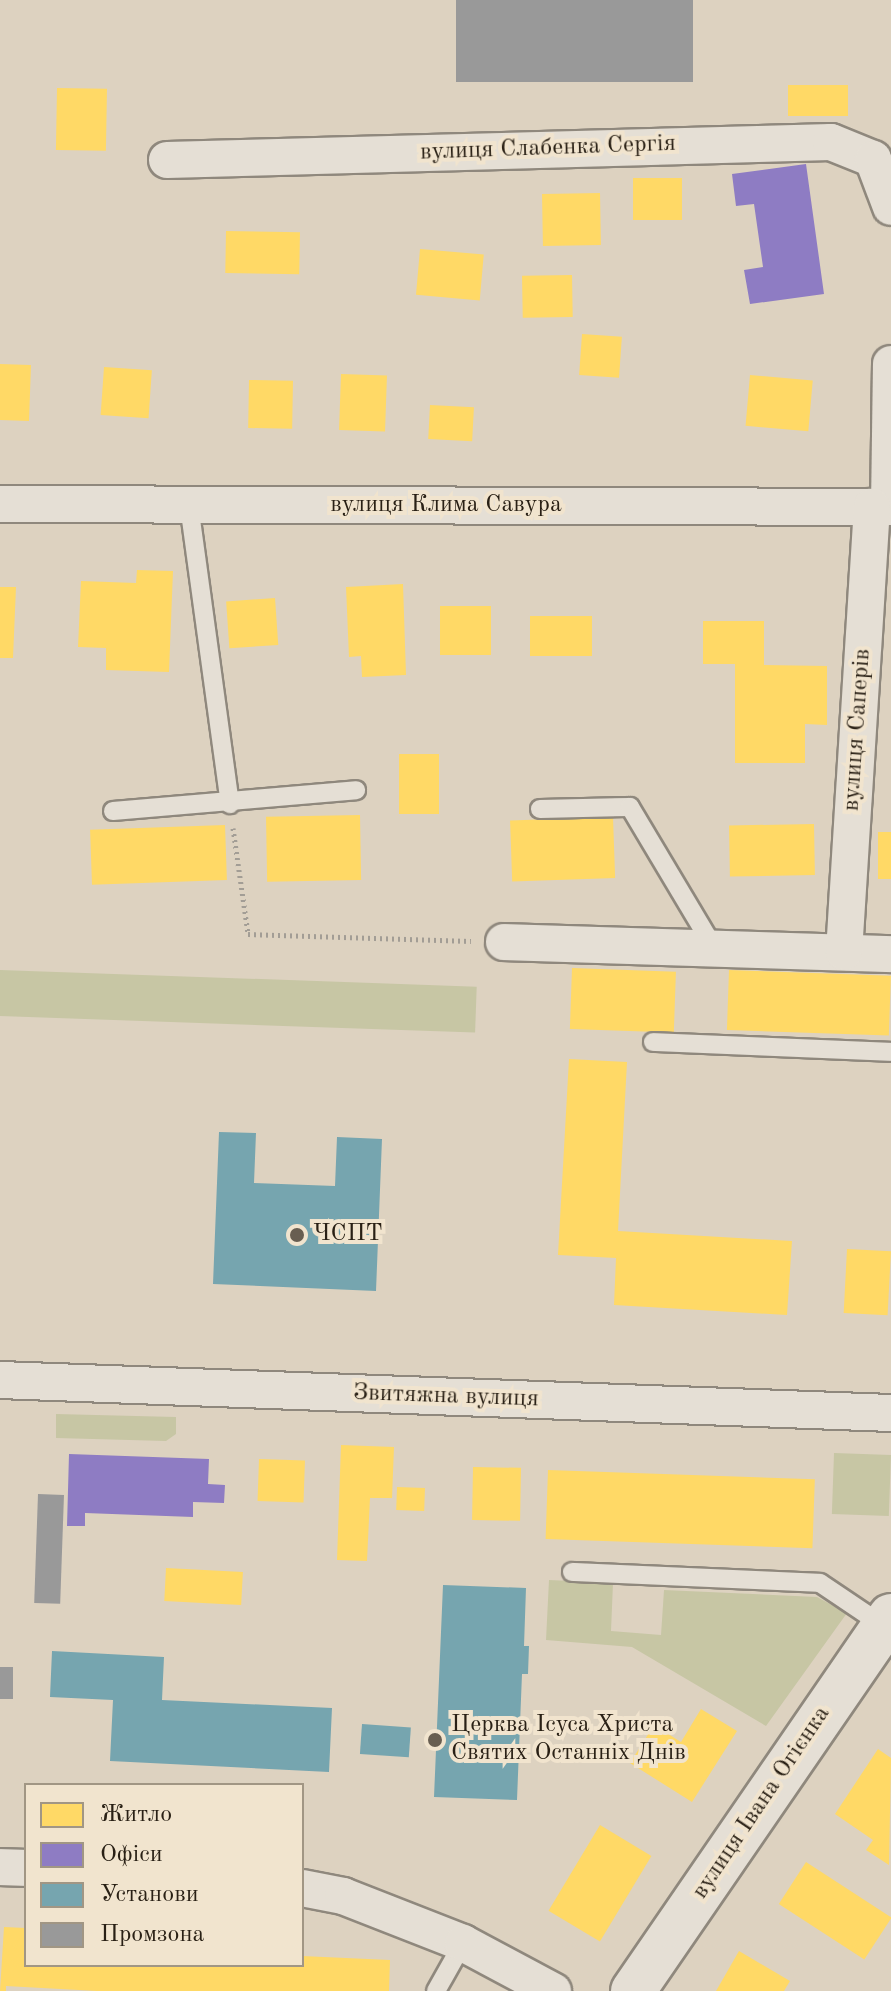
<!DOCTYPE html>
<meta charset="utf-8">
<style>
body{margin:0}
#map{position:relative;width:891px;height:1991px;overflow:hidden;background:#ddd2c0;font-family:"Old Standard TT",serif}
div>[style]{position:absolute}
[style*='--x']{left:calc(var(--x)*1px);top:calc(var(--y)*1px);width:calc(var(--w)*1px);rotate:calc(var(--a)*1deg)}
.green>*{inset:0;background:#c7c6a4;transform-origin:0 0}
.homes>*{inset:0;background:#ffd966;transform-origin:0 0}
.offices>*{inset:0;background:#8e7cc3}
.public>*{inset:0;background:#76a5af;transform-origin:0 0}
.industry>*{inset:0;background:#999;transform-origin:0 0}
.path>*{height:5px;margin-top:-2.5px;transform-origin:0;background:repeating-linear-gradient(90deg,#a29d95 0 2px,transparent 0 6px)}
.roads{filter:drop-shadow(2px 0 #8f887d) drop-shadow(-2px 0 #8f887d) drop-shadow(0 2px #8f887d) drop-shadow(0 -2px #8f887d)}
.service>*{height:18px;margin:-9px;padding:0 9px;transform-origin:9px;border-radius:9px;background:#e5dfd5}
.minor>*{height:36px;margin:-18px;padding:0 18px;transform-origin:18px;border-radius:18px;background:#e5dfd5}
.tertiary>*{height:44px;margin:-22px;padding:0 22px;transform-origin:22px;border-radius:22px;background:#e5dfd5}
.dots>*{width:22px;height:22px;translate:-50% -50%;box-sizing:border-box;border:4px solid #f1e4ce;border-radius:50%}
span{translate:-50% -50%;white-space:nowrap;text-align:center;line-height:1.15;-webkit-text-stroke:8px #f1e4ce;paint-order:stroke}
.street-label{font-size:24px;color:#292015}
.poi-label{font-size:24px;color:#292015}
.left{translate:0 -50%;text-align:left}
.legend{position:absolute;left:24px;top:1783px;width:280px;height:184px;box-sizing:border-box;background:#f1e4ce;border:2px solid #a19684;margin:0;padding:10px 14px;list-style:none;font-size:24px;color:#292015}
.legend li{display:flex;align-items:center;gap:16px;height:40px}
.legend b{width:40px;border:2px solid #a19684}
</style>
<div id="map">
<div class="green">
<div style="left:0;top:970px;width:477px;height:46px;rotate:2deg"></div>
<div style="clip-path:polygon(56px 1414px,176px 1417px,176px 1434px,166px 1441px,56px 1438px)"></div>
<div style="left:834px;top:1453px;width:57px;height:61px;rotate:2deg"></div>
<div style="clip-path:polygon(549px 1580px,613px 1583px,611px 1631px,661px 1635px,664px 1590px,817px 1597px,847px 1613px,766px 1726px,632px 1647px,546px 1640px)"></div>
</div>
<div class="homes">
<div style="left:848px;top:85px;width:31px;height:60px;rotate:90deg"></div>
<div style="left:57px;top:88px;width:50px;height:62px;rotate:1deg"></div>
<div style="left:682px;top:178px;width:42px;height:49px;rotate:90deg"></div>
<div style="left:600px;top:193px;width:52px;height:58px;rotate:89deg"></div>
<div style="left:226px;top:231px;width:74px;height:42px;rotate:1deg"></div>
<div style="left:420px;top:249px;width:64px;height:46px;rotate:5deg"></div>
<div style="left:572px;top:275px;width:42px;height:50px;rotate:89deg"></div>
<div style="left:582px;top:334px;width:40px;height:41px;rotate:4deg"></div>
<div style="left:0;top:364px;width:31px;height:56px;rotate:2deg"></div>
<div style="left:104px;top:367px;width:48px;height:48px;rotate:4deg"></div>
<div style="left:341px;top:374px;width:46px;height:56px;rotate:2deg"></div>
<div style="left:750px;top:375px;width:63px;height:51px;rotate:5deg"></div>
<div style="left:249px;top:380px;width:44px;height:48px;rotate:1deg"></div>
<div style="left:430px;top:405px;width:44px;height:34px;rotate:3deg"></div>
<div style="clip-path:polygon(137px 570px,173px 571px,169px 672px,106px 670px,106px 648px,78px 647px,81px 581px,136px 583px)"></div>
<div style="clip-path:polygon(403px 584px,406px 675px,362px 677px,361px 656px,349px 657px,346px 587px)"></div>
<div style="clip-path:polygon(0 587px,16px 587px,13px 658px,0 658px)"></div>
<div style="left:275px;top:598px;width:47px;height:49px;rotate:86deg"></div>
<div style="left:440px;top:606px;width:51px;height:49px"></div>
<div style="left:530px;top:616px;width:62px;height:40px"></div>
<div style="clip-path:polygon(703px 621px,764px 621px,764px 665px,827px 666px,827px 725px,805px 724px,805px 763px,735px 763px,735px 664px,703px 664px)"></div>
<div style="left:399px;top:754px;width:40px;height:60px"></div>
<div style="left:360px;top:815px;width:65px;height:94px;rotate:89deg"></div>
<div style="left:613px;top:817px;width:61px;height:103px;rotate:88deg"></div>
<div style="left:814px;top:824px;width:51px;height:85px;rotate:89deg"></div>
<div style="left:225px;top:825px;width:55px;height:135px;rotate:88deg"></div>
<div style="left:878px;top:832px;width:13px;height:47px"></div>
<div style="left:572px;top:968px;width:104px;height:61px;rotate:2deg"></div>
<div style="left:729px;top:970px;width:162px;height:60px;rotate:2deg"></div>
<div style="clip-path:polygon(569px 1059px,627px 1062px,618px 1231px,792px 1241px,787px 1315px,614px 1305px,616px 1258px,558px 1255px)"></div>
<div style="left:847px;top:1249px;width:44px;height:64px;rotate:3deg"></div>
<div style="clip-path:polygon(341px 1445px,394px 1447px,392px 1498px,370px 1498px,367px 1561px,337px 1560px)"></div>
<div style="left:259px;top:1459px;width:46px;height:42px;rotate:2deg"></div>
<div style="left:473px;top:1467px;width:48px;height:53px;rotate:1deg"></div>
<div style="left:548px;top:1470px;width:267px;height:69px;rotate:2deg"></div>
<div style="left:397px;top:1487px;width:28px;height:23px;rotate:2deg"></div>
<div style="left:166px;top:1568px;width:77px;height:33px;rotate:3deg"></div>
<div style="clip-path:polygon(701px 1709px,737px 1731px,692px 1802px,630px 1763px,654px 1725px,681px 1742px)"></div>
<div style="clip-path:polygon(878px 1749px,891px 1758px,889px 1865px,866px 1850px,873px 1840px,835px 1814px)"></div>
<div style="left:600px;top:1825px;width:60px;height:100px;rotate:31deg"></div>
<div style="left:806px;top:1862px;width:102px;height:50px;rotate:33deg"></div>
<div style="clip-path:polygon(4px 1927px,26px 1928px,26px 1965px,302px 1965px,302px 1956px,390px 1960px,389px 1991px,97px 1991px,6px 1986px,6px 1991px,0 1991px)"></div>
<div style="clip-path:polygon(739px 1951px,790px 1981px,784px 1991px,716px 1991px)"></div>
</div>
<div class="offices">
<div style="clip-path:polygon(806px 164px,824px 294px,750px 304px,744px 270px,763px 267px,754px 204px,736px 206px,732px 174px)"></div>
<div style="clip-path:polygon(69px 1454px,209px 1459px,208px 1484px,225px 1485px,224px 1503px,193px 1502px,193px 1517px,85px 1513px,85px 1526px,67px 1526px)"></div>
</div>
<div class="public">
<div style="clip-path:polygon(219px 1132px,256px 1133px,254px 1183px,335px 1186px,337px 1137px,382px 1139px,376px 1291px,213px 1284px)"></div>
<div style="clip-path:polygon(443px 1585px,526px 1588px,524px 1646px,529px 1646px,528px 1674px,522px 1674px,517px 1800px,434px 1797px)"></div>
<div style="clip-path:polygon(52px 1651px,164px 1657px,162px 1700px,332px 1708px,329px 1772px,110px 1761px,113px 1700px,50px 1697px)"></div>
<div style="left:362px;top:1724px;width:49px;height:30px;rotate:4deg"></div>
</div>
<div class="industry">
<div style="left:456px;top:0;width:237px;height:82px"></div>
<div style="left:38px;top:1494px;width:26px;height:109px;rotate:2deg"></div>
<div style="left:0;top:1667px;width:13px;height:32px"></div>
</div>
<div class="path">
<div style="--x:233;--y:828;--w:107;--a:81.9"></div>
<div style="--x:248;--y:934;--w:223;--a:1.8"></div>
</div>
<div class="roads">
<div class="service">
<div style="--x:189;--y:505;--w:302;--a:82.2"></div>
<div style="--x:540;--y:809;--w:90;--a:-1.3"></div>
<div style="--x:630;--y:807;--w:164;--a:59.2"></div>
<div style="--x:113;--y:811;--w:244;--a:-4.9"></div>
<div style="--x:653;--y:1042;--w:238;--a:2.4"></div>
<div style="--x:572;--y:1572;--w:248;--a:2.5"></div>
<div style="--x:820;--y:1583;--w:77;--a:33.9"></div>
<div style="--x:436;--y:1991;--w:55;--a:-60.6"></div>
</div>
<div class="minor">
<div style="--x:167;--y:160;--w:664;--a:-1.55"></div>
<div style="--x:831;--y:142;--w:45;--a:22"></div>
<div style="--x:873;--y:159;--w:51;--a:69.4"></div>
<div style="--x:0;--y:504;--w:891;--a:0.19"></div>
<div style="--x:889;--y:507;--w:143;--a:-89.2"></div>
<div style="--x:504;--y:942;--w:387;--a:1.8"></div>
<div style="--x:844;--y:952;--w:446;--a:-86.4"></div>
<div style="--x:0;--y:1380;--w:892;--a:2.12"></div>
<div style="--x:0;--y:1867;--w:26;--a:2"></div>
<div style="--x:302;--y:1888;--w:42;--a:11"></div>
<div style="--x:343;--y:1896;--w:129;--a:21.4"></div>
<div style="--x:463;--y:1943;--w:102;--a:28.1"></div>
</div>
<div class="tertiary">
<div style="--x:633;--y:1991;--w:455;--a:-55.5"></div>
</div>
</div>
<div class="dots">
<div style="left:297px;top:1235px;background:#685e51"></div>
<div style="left:435px;top:1740px;background:#685e51"></div>
</div>
<div class="street-label">
<span style="left:548px;top:149px;rotate:-2deg">вулиця Слабенка Сергія</span>
<span style="left:446px;top:506px">вулиця Клима Савура</span>
<span style="left:858px;top:730px;rotate:-86deg">вулиця Саперів</span>
<span style="left:446px;top:1397px;rotate:2deg">Звитяжна вулиця</span>
<span style="left:762px;top:1803px;rotate:-56deg">вулиця Івана Огієнка</span>
</div>
<div class="poi-label">
<span class="left" style="left:313px;top:1235px">ЧСПТ</span>
<span class="left" style="left:451px;top:1740px">Церква Ісуса Христа<br>Святих Останніх Днів</span>
</div>
<ul class="legend">
<li><b style="height:22px;background:#ffd966"></b>Житло</li>
<li><b style="height:22px;background:#8e7cc3"></b>Офіси</li>
<li><b style="height:22px;background:#76a5af"></b>Установи</li>
<li><b style="height:22px;background:#999"></b>Промзона</li>
</ul>
</div>
